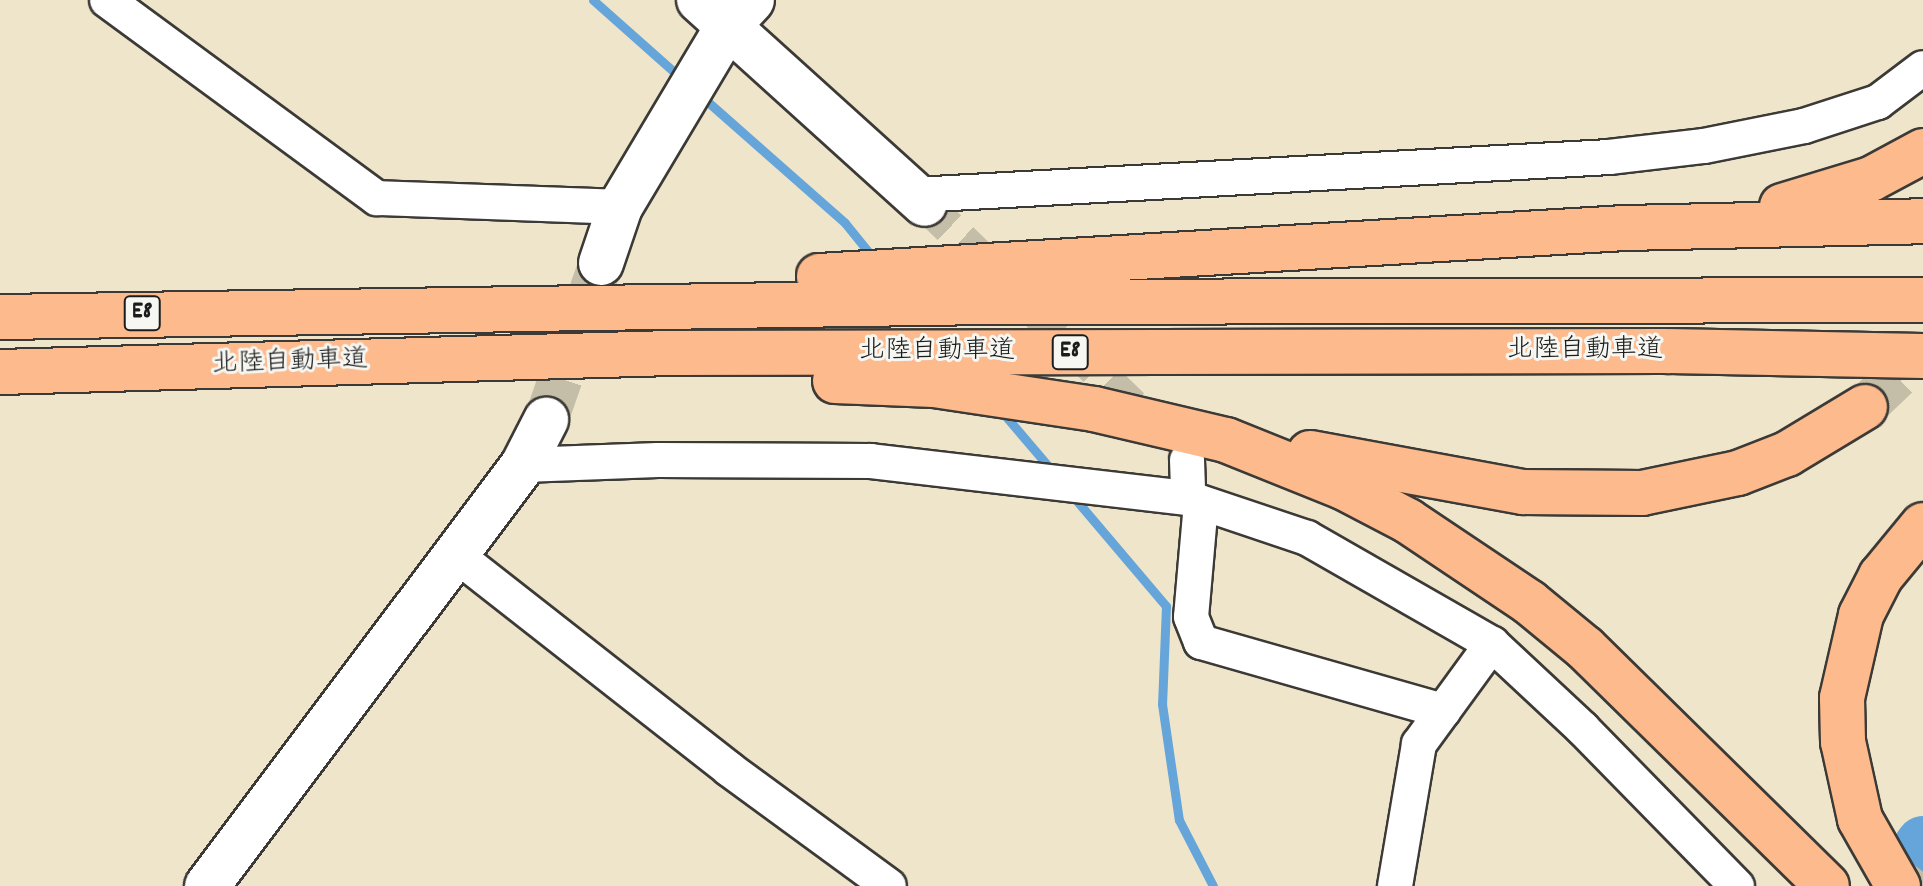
<!DOCTYPE html>
<meta charset="utf-8">
<style>
body{margin:0}
#map{position:relative;width:1923px;height:886px;overflow:hidden;background:#eee5cb;font-family:Dekko,"Klee One",sans-serif}
div>[style]{position:absolute}
[style*='--x']{left:calc(var(--x)*1px);top:calc(var(--y)*1px);width:calc(var(--w)*1px);rotate:calc(var(--a)*1deg)}
.stream>*{height:9px;margin:-4.5px;padding:0 4.5px;transform-origin:4.5px;border-radius:4.5px;background:#66a5d9}
.river>*{height:54px;margin:-27px;padding:0 27px;transform-origin:27px;border-radius:27px;background:#66a5d9}
.minor-tunnel>*{height:34px;margin-top:-17px;transform-origin:0;background:repeating-linear-gradient(90deg,#c4bda8 0 34px,transparent 0 51px)}
.tertiary-tunnel>*{height:44px;margin-top:-22px;transform-origin:0;background:repeating-linear-gradient(90deg,#c4bda8 0 44px,transparent 0 66px)}
.motorway-tunnel>*{height:44px;margin-top:-22px;transform-origin:0;background:repeating-linear-gradient(90deg,#c4bda8 0 44px,transparent 0 66px)}
.roads{filter:drop-shadow(2px 0 #3c3a36) drop-shadow(-2px 0 #3c3a36) drop-shadow(0 2px #3c3a36) drop-shadow(0 -2px #3c3a36)}
.minor>*{height:34px;margin:-17px;padding:0 17px;transform-origin:17px;border-radius:17px;background:#fff}
.tertiary>*{height:44px;margin:-22px;padding:0 22px;transform-origin:22px;border-radius:22px;background:#fff}
.motorway>*{height:44px;margin:-22px;padding:0 22px;transform-origin:22px;border-radius:22px;background:#fcba8d}
span{translate:-50% -50%;white-space:nowrap;text-align:center;line-height:1.15;-webkit-text-stroke:6px #f6f6f2;paint-order:stroke}
.shield-label span{padding:2px 6px;background:#f6f6f2;border:2px solid;border-radius:6px;-webkit-text-stroke-width:0}
.shield-label{font-size:24px;color:#1c1c1c;font-weight:700}
.street-label{font-size:26px;color:#1c1c1c}
</style>
<div id="map">
<div class="stream">
<div style="--x:593;--y:0;--w:120;--a:41.6"></div>
<div style="--x:700;--y:95;--w:193;--a:41.4"></div>
<div style="--x:845;--y:223;--w:48;--a:51"></div>
<div style="--x:1003;--y:413;--w:79;--a:49.6"></div>
<div style="--x:1071;--y:494;--w:147;--a:49.7"></div>
<div style="--x:1166;--y:606;--w:98;--a:92.3"></div>
<div style="--x:1162;--y:704;--w:117;--a:81.7"></div>
<div style="--x:1179;--y:820;--w:74;--a:62.7"></div>
</div>
<div class="river">
<div style="--x:1920;--y:847;--w:5;--a:-53"></div>
</div>
<div class="minor-tunnel">
<div style="--x:925;--y:204;--w:314;--a:44.2"></div>
<div style="--x:1912;--y:886;--w:18;--a:-52"></div>
</div>
<div class="tertiary-tunnel">
<div style="--x:546;--y:420;--w:166;--a:-70.7"></div>
</div>
<div class="motorway-tunnel">
<div style="--x:1865;--y:407;--w:80;--a:-43.5"></div>
</div>
<div class="roads">
<div class="minor">
<div style="--x:107;--y:0;--w:335;--a:36.3"></div>
<div style="--x:377;--y:198;--w:243;--a:2.1"></div>
<div style="--x:915;--y:195;--w:695;--a:-3.13"></div>
<div style="--x:1609;--y:157;--w:96;--a:-6.6"></div>
<div style="--x:1704;--y:146;--w:102;--a:-11.3"></div>
<div style="--x:1804;--y:126;--w:78;--a:-18"></div>
<div style="--x:1878;--y:102;--w:56;--a:-37.1"></div>
<div style="--x:1187;--y:460;--w:38;--a:88"></div>
<div style="--x:523;--y:465;--w:135;--a:-2.1"></div>
<div style="--x:658;--y:460;--w:213;--a:0.3"></div>
<div style="--x:871;--y:461;--w:319;--a:6.7"></div>
<div style="--x:1188;--y:498;--w:126;--a:18.6"></div>
<div style="--x:1307;--y:538;--w:213;--a:29.8"></div>
<div style="--x:1492;--y:644;--w:125;--a:43"></div>
<div style="--x:1583;--y:729;--w:220;--a:45.6"></div>
<div style="--x:1201;--y:503;--w:114;--a:95"></div>
<div style="--x:1191;--y:617;--w:27;--a:68"></div>
<div style="--x:1201;--y:642;--w:252;--a:15.9"></div>
<div style="--x:455;--y:554;--w:348;--a:38.1"></div>
<div style="--x:729;--y:769;--w:198;--a:36.2"></div>
<div style="--x:1395;--y:886;--w:144;--a:-80.4"></div>
<div style="--x:1419;--y:744;--w:124;--a:-53.9"></div>
</div>
<div class="tertiary">
<div style="--x:699;--y:0;--w:304;--a:42.1"></div>
<div style="--x:601;--y:263;--w:59;--a:-71.3"></div>
<div style="--x:620;--y:207;--w:211;--a:-59.2"></div>
<div style="--x:728;--y:26;--w:35;--a:-47"></div>
<div style="--x:207;--y:886;--w:526;--a:-53.11"></div>
<div style="--x:523;--y:465;--w:51;--a:-62.9"></div>
</div>
<div class="motorway">
<div style="--x:1782;--y:206;--w:93;--a:-16.9"></div>
<div style="--x:1871;--y:179;--w:59;--a:-28.3"></div>
<div style="--x:819;--y:276;--w:807;--a:-3.41"></div>
<div style="--x:1625;--y:228;--w:298;--a:-1.3"></div>
<div style="--x:0;--y:317;--w:991;--a:-0.87"></div>
<div style="--x:991;--y:302;--w:932;--a:-0.12"></div>
<div style="--x:0;--y:372;--w:672;--a:-1.62"></div>
<div style="--x:672;--y:353;--w:992;--a:-0.12"></div>
<div style="--x:1664;--y:351;--w:259;--a:1.1"></div>
<div style="--x:835;--y:381;--w:99;--a:2.3"></div>
<div style="--x:934;--y:385;--w:162;--a:8.5"></div>
<div style="--x:1094;--y:409;--w:136;--a:13.2"></div>
<div style="--x:1226;--y:440;--w:126;--a:21.9"></div>
<div style="--x:1343;--y:487;--w:73;--a:27.6"></div>
<div style="--x:1408;--y:521;--w:146;--a:33.8"></div>
<div style="--x:1529;--y:602;--w:72;--a:39.4"></div>
<div style="--x:1585;--y:648;--w:339;--a:44.5"></div>
<div style="--x:1310;--y:453;--w:217;--a:10.4"></div>
<div style="--x:1523;--y:492;--w:119;--a:0.5"></div>
<div style="--x:1642;--y:493;--w:98;--a:-11.8"></div>
<div style="--x:1738;--y:473;--w:53;--a:-21.2"></div>
<div style="--x:1787;--y:454;--w:91;--a:-31.1"></div>
<div style="--x:1898;--y:886;--w:77;--a:-119.6"></div>
<div style="--x:1860;--y:819;--w:79;--a:-102.4"></div>
<div style="--x:1843;--y:742;--w:44;--a:-91.3"></div>
<div style="--x:1842;--y:698;--w:85;--a:-77.1"></div>
<div style="--x:1861;--y:615;--w:44;--a:-62.9"></div>
<div style="--x:1881;--y:576;--w:66;--a:-50.5"></div>
</div>
</div>
<div class="shield-label">
<span style="left:142px;top:313px">E8</span>
<span style="left:1070px;top:352px">E8</span>
</div>
<div class="street-label">
<span style="left:1585px;top:351px">北陸自動車道</span>
<span style="left:937px;top:352px">北陸自動車道</span>
<span style="left:290px;top:363px;rotate:-2deg">北陸自動車道</span>
</div>
</div>
